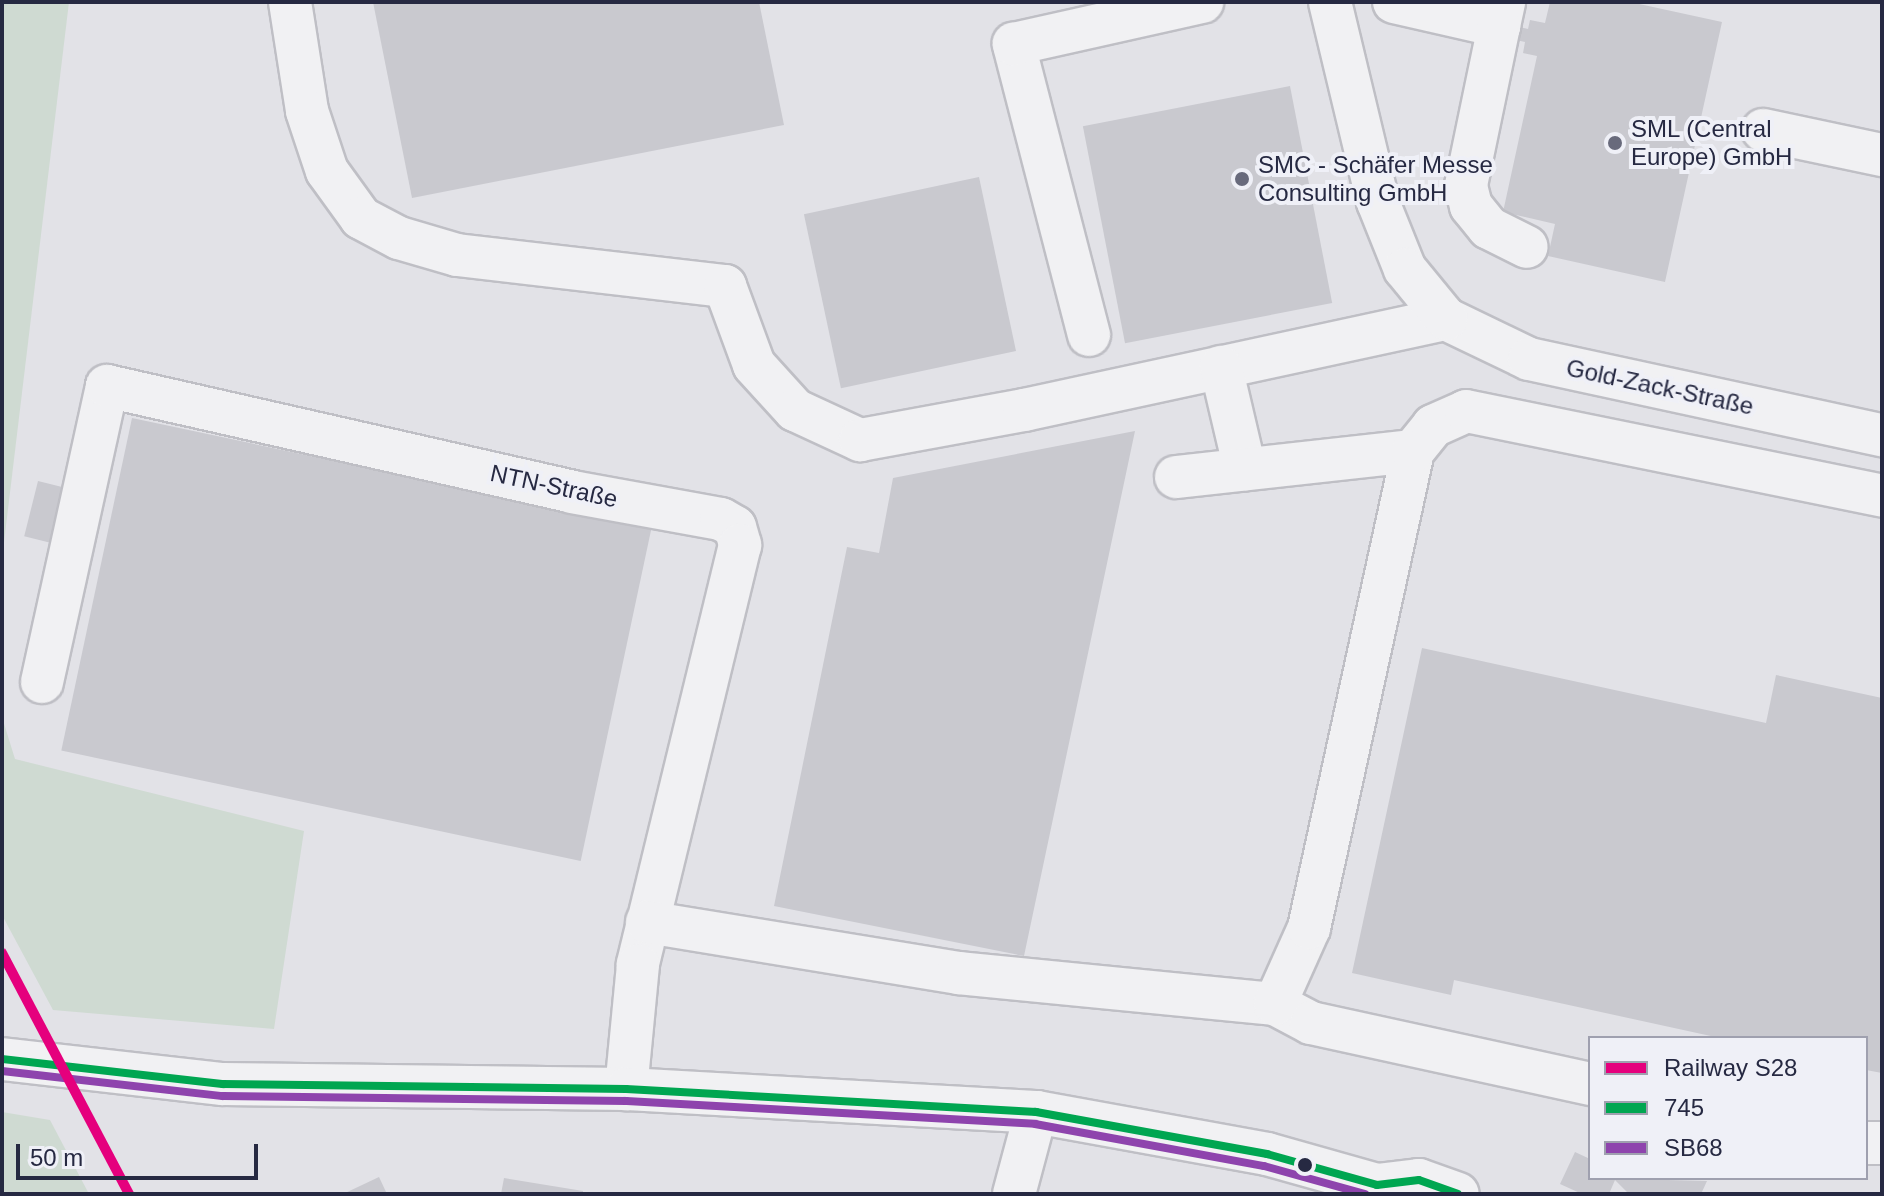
<!DOCTYPE html>
<meta charset="utf-8">
<style>
body{margin:0}
#map{position:relative;width:1884px;height:1196px;overflow:hidden;background:#e2e2e7;font-family:Arial,sans-serif}
div>[style]{position:absolute}
[style*='--x']{left:calc(var(--x)*1px);top:calc(var(--y)*1px);width:calc(var(--w)*1px);rotate:calc(var(--a)*1deg)}
.green>*{inset:0;background:#cfdad2}
.building>*{inset:0;background:#c9c9cf;transform-origin:0 0}
.roads{filter:drop-shadow(2px 0 #bfbfc5) drop-shadow(-2px 0 #bfbfc5) drop-shadow(0 2px #bfbfc5) drop-shadow(0 -2px #bfbfc5)}
.minor>*{height:42px;margin:-21px;padding:0 21px;transform-origin:21px;border-radius:21px;background:#f1f1f3}
.bus-1>*{height:8px;margin:-4px;padding:0 4px;transform-origin:4px;border-radius:4px;background:#00a651}
.bus-2>*{height:8px;margin:-4px;padding:0 4px;transform-origin:4px;border-radius:4px;background:#8e44ad}
.rail-1>*{height:10px;margin:-5px;padding:0 5px;transform-origin:5px;border-radius:5px;background:#e5007d}
.dots>*{width:22px;height:22px;translate:-50% -50%;box-sizing:border-box;border:4px solid #eff0f7;border-radius:50%}
span{translate:-50% -50%;white-space:nowrap;text-align:center;line-height:1.15;-webkit-text-stroke:8px #eff0f7;paint-order:stroke}
.poi-label{font-size:24px;color:#262942}
.left{translate:0 -50%;text-align:left}
.street-label{font-size:24px;color:#262942}
.frame{position:absolute;inset:0;border:4px solid #262942;pointer-events:none}
.legend{position:absolute;left:1588px;top:1036px;width:280px;height:144px;box-sizing:border-box;background:#eff0f7;border:2px solid #9fa0af;margin:0;padding:10px 14px;list-style:none;font-size:24px;color:#262942}
.legend li{display:flex;align-items:center;gap:16px;height:40px}
.legend b{width:40px;border:2px solid #9fa0af}
.scale{position:absolute;left:16px;top:1144px;width:242px;height:36px;box-sizing:border-box;border:4px solid #262942;border-top:0;padding-left:10px;font-size:24px;line-height:28px;white-space:nowrap;color:#262942;-webkit-text-stroke:6px #eff0f7;paint-order:stroke}
</style>
<div id="map">
<div class="green">
<div style="clip-path:polygon(2px 2px,69px 2px,2px 559px)"></div>
<div style="clip-path:polygon(2px 717px,15px 759px,304px 831px,274px 1029px,53px 1010px,2px 915px)"></div>
<div style="clip-path:polygon(2px 1112px,50px 1120px,89px 1194px,2px 1194px)"></div>
</div>
<div class="building">
<div style="clip-path:polygon(373px 2px,759px 2px,784px 125px,412px 198px)"></div>
<div style="clip-path:polygon(1550px 2px,1630px 2px,1722px 22px,1665px 282px,1548px 256px,1555px 224px,1503px 212px,1537px 56px,1523px 53px,1525px 42px,1516px 40px,1519px 27px,1528px 29px,1530px 20px,1545px 23px)"></div>
<div style="left:1290px;top:86px;width:221px;height:211px;rotate:79deg"></div>
<div style="left:979px;top:177px;width:178px;height:179px;rotate:78deg"></div>
<div style="left:132px;top:418px;width:531px;height:340px;rotate:12deg"></div>
<div style="clip-path:polygon(1135px 431px,1024px 956px,774px 906px,847px 547px,879px 553px,893px 478px)"></div>
<div style="left:38px;top:481px;width:29px;height:57px;rotate:14deg"></div>
<div style="clip-path:polygon(1422px 648px,1766px 723px,1776px 675px,1882px 698px,1882px 1073px,1866px 1070px,1866px 1038px,1720px 1038px,1454px 980px,1451px 995px,1352px 973px)"></div>
<div style="clip-path:polygon(1575px 1152px,1590px 1159px,1590px 1178px,1707px 1181px,1701px 1194px,1629px 1194px,1615px 1180px,1609px 1194px,1582px 1194px,1560px 1184px)"></div>
<div style="clip-path:polygon(379px 1177px,387px 1194px,343px 1194px)"></div>
<div style="clip-path:polygon(504px 1178px,583px 1191px,583px 1194px,501px 1194px)"></div>
</div>
<div class="roads">
<div class="minor">
<div style="--x:290;--y:2;--w:110;--a:81.1"></div>
<div style="--x:307;--y:111;--w:63;--a:71.6"></div>
<div style="--x:327;--y:171;--w:58;--a:54.1"></div>
<div style="--x:361;--y:218;--w:43;--a:27.8"></div>
<div style="--x:399;--y:238;--w:60;--a:16.3"></div>
<div style="--x:457;--y:255;--w:270;--a:6.6"></div>
<div style="--x:725;--y:286;--w:84;--a:69.8"></div>
<div style="--x:754;--y:365;--w:61;--a:47.7"></div>
<div style="--x:795;--y:410;--w:72;--a:24.8"></div>
<div style="--x:860;--y:440;--w:167;--a:-10.4"></div>
<div style="--x:1024;--y:410;--w:432;--a:-12.2"></div>
<div style="--x:1446;--y:319;--w:92;--a:25.7"></div>
<div style="--x:1529;--y:359;--w:361;--a:12.2"></div>
<div style="--x:1330;--y:2;--w:206;--a:76.5"></div>
<div style="--x:1378;--y:202;--w:72;--a:68.1"></div>
<div style="--x:1405;--y:269;--w:65;--a:50.6"></div>
<div style="--x:1394;--y:2;--w:108;--a:12.9"></div>
<div style="--x:1499;--y:26;--w:25;--a:-78"></div>
<div style="--x:1499;--y:26;--w:163;--a:101.7"></div>
<div style="--x:1466;--y:186;--w:21;--a:76"></div>
<div style="--x:1471;--y:206;--w:28;--a:51"></div>
<div style="--x:1489;--y:228;--w:42;--a:26.6"></div>
<div style="--x:1763;--y:130;--w:122;--a:11.9"></div>
<div style="--x:1089;--y:335;--w:301;--a:-104.5"></div>
<div style="--x:1014;--y:44;--w:193;--a:-12.6"></div>
<div style="--x:1221;--y:367;--w:105;--a:76.8"></div>
<div style="--x:1176;--y:477;--w:238;--a:-6.3"></div>
<div style="--x:42;--y:682;--w:303;--a:-77.6"></div>
<div style="--x:107;--y:386;--w:477;--a:12.8"></div>
<div style="--x:572;--y:492;--w:151;--a:10.3"></div>
<div style="--x:721;--y:519;--w:16;--a:30"></div>
<div style="--x:735;--y:527;--w:19;--a:74"></div>
<div style="--x:740;--y:545;--w:432;--a:103.7"></div>
<div style="--x:638;--y:965;--w:125;--a:95.5"></div>
<div style="--x:647;--y:922;--w:315;--a:9.3"></div>
<div style="--x:958;--y:973;--w:319;--a:5.6"></div>
<div style="--x:1275;--y:1004;--w:41;--a:27.8"></div>
<div style="--x:1311;--y:1023;--w:286;--a:12.3"></div>
<div style="--x:1275;--y:1004;--w:83;--a:-65.9"></div>
<div style="--x:1309;--y:928;--w:488;--a:-77.7"></div>
<div style="--x:1413;--y:451;--w:32;--a:-51"></div>
<div style="--x:1433;--y:426;--w:36;--a:-24"></div>
<div style="--x:1466;--y:411;--w:425;--a:11.5"></div>
<div style="--x:2;--y:1059;--w:222;--a:6.5"></div>
<div style="--x:223;--y:1084;--w:403;--a:0.7"></div>
<div style="--x:626;--y:1089;--w:411;--a:3.2"></div>
<div style="--x:1036;--y:1112;--w:235;--a:10.3"></div>
<div style="--x:1267;--y:1154;--w:114;--a:15.7"></div>
<div style="--x:1377;--y:1185;--w:42;--a:-6.8"></div>
<div style="--x:1419;--y:1180;--w:41;--a:19.7"></div>
<div style="--x:1866;--y:1143;--w:16;--a:0"></div>
<div style="--x:1014;--y:1194;--w:85;--a:-75"></div>
</div>
</div>
<div class="bus-1">
<div style="--x:2;--y:1059;--w:222;--a:6.5"></div>
<div style="--x:223;--y:1084;--w:403;--a:0.7"></div>
<div style="--x:626;--y:1089;--w:411;--a:3.2"></div>
<div style="--x:1036;--y:1112;--w:235;--a:10.3"></div>
<div style="--x:1267;--y:1154;--w:114;--a:15.7"></div>
<div style="--x:1377;--y:1185;--w:42;--a:-6.8"></div>
<div style="--x:1419;--y:1180;--w:41;--a:19.7"></div>
</div>
<div class="bus-2">
<div style="--x:2;--y:1071;--w:222;--a:6.5"></div>
<div style="--x:223;--y:1096;--w:403;--a:0.7"></div>
<div style="--x:626;--y:1101;--w:410;--a:3.2"></div>
<div style="--x:1035;--y:1124;--w:233;--a:10.4"></div>
<div style="--x:1264;--y:1166;--w:105;--a:15.5"></div>
</div>
<div class="rail-1">
<div style="--x:2;--y:953;--w:272;--a:62.2"></div>
</div>
<div class="dots">
<div style="left:1615px;top:143px;background:#686a7c"></div>
<div style="left:1242px;top:179px;background:#686a7c"></div>
<div style="left:1305px;top:1165px;background:#262942"></div>
</div>
<div class="poi-label">
<span class="left" style="left:1631px;top:143px">SML (Central<br>Europe) GmbH</span>
<span class="left" style="left:1258px;top:179px">SMC - Schäfer Messe<br>Consulting GmbH</span>
</div>
<div class="street-label">
<span style="left:1660px;top:387px;rotate:12deg">Gold-Zack-Straße</span>
<span style="left:554px;top:486px;rotate:12deg">NTN-Straße</span>
</div>
<div class="frame"></div>
<ul class="legend">
<li><b style="height:10px;background:#e5007d"></b>Railway S28</li>
<li><b style="height:10px;background:#00a651"></b>745</li>
<li><b style="height:10px;background:#8e44ad"></b>SB68</li>
</ul>
<div class="scale">50 m</div>
</div>
